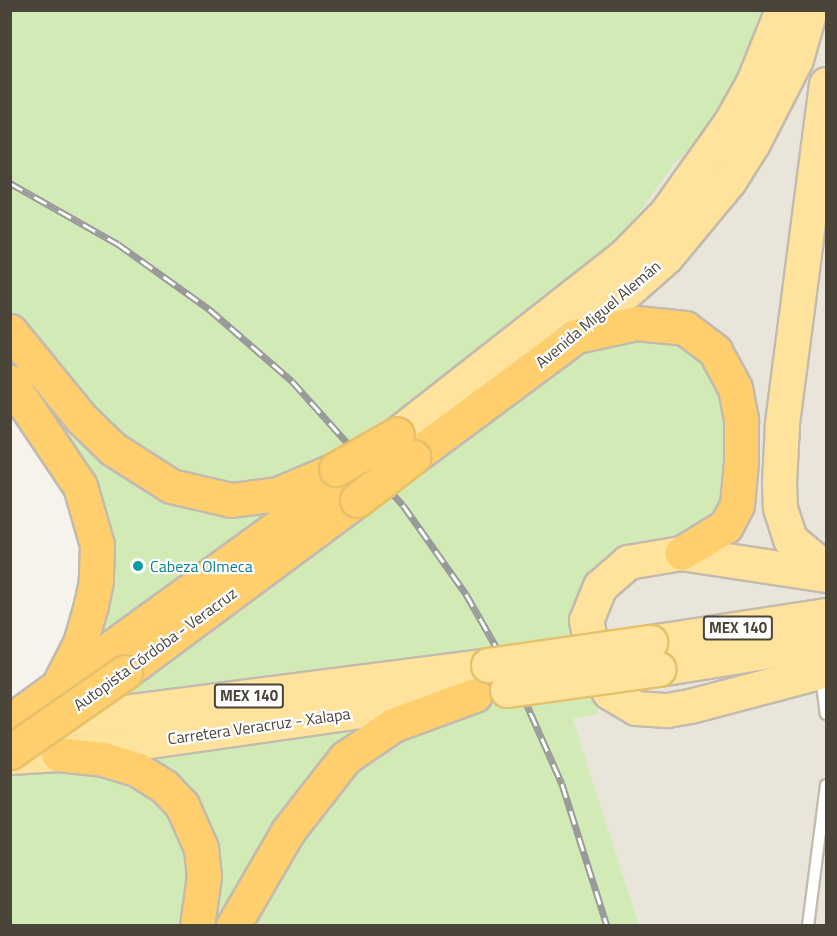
<!DOCTYPE html>
<meta charset="utf-8">
<style>
body{margin:0}
#map{position:relative;width:837px;height:936px;overflow:hidden;background:#f6f3ec;font-family:"Titillium Web",sans-serif}
div>[style]{position:absolute}
[style*='--x']{left:calc(var(--x)*1px);top:calc(var(--y)*1px);width:calc(var(--w)*1px);rotate:calc(var(--a)*1deg)}
.residential>*{inset:0;background:#eae5da}
.green>*{inset:0;background:#d2eab5}
.roads{filter:drop-shadow(2px 0 #c2bbae) drop-shadow(-2px 0 #c2bbae) drop-shadow(0 2px #c2bbae) drop-shadow(0 -2px #c2bbae)}
.service>*{height:10px;margin:-5px;padding:0 5px;transform-origin:5px;border-radius:5px;background:#fff}
.primary>*{height:33px;margin:-16.5px;padding:0 16.5px;transform-origin:16.5px;border-radius:16.5px;background:#ffe39c}
.motorway>*{height:33px;margin:-16.5px;padding:0 16.5px;transform-origin:16.5px;border-radius:16.5px;background:#ffcf6e}
.rail>*{height:7px;margin-top:-3.5px;transform-origin:0;background:repeating-linear-gradient(90deg,#fff 0 14px,#9a9a9a 0 28px);box-sizing:border-box;border-block:2px solid #9a9a9a}
.bridges{filter:drop-shadow(2px 0 #e6c16a) drop-shadow(-2px 0 #e6c16a) drop-shadow(0 2px #e6c16a) drop-shadow(0 -2px #e6c16a)}
.primary-bridge>*{height:33px;margin:-16.5px;padding:0 16.5px;transform-origin:16.5px;border-radius:16.5px;background:#ffe39c}
.motorway-bridge>*{height:33px;margin:-16.5px;padding:0 16.5px;transform-origin:16.5px;border-radius:16.5px;background:#ffcf6e}
.dots>*{width:16px;height:16px;translate:-50% -50%;box-sizing:border-box;border:3px solid #fff;border-radius:50%}
span{translate:-50% -50%;white-space:nowrap;text-align:center;line-height:1.15;-webkit-text-stroke:4.5px #fff;paint-order:stroke}
.shield-label span{padding:2px 4px;background:#fff;border:2px solid;border-radius:4px;-webkit-text-stroke-width:0}
.shield-label{font-size:15px;color:#4b4439;font-weight:700}
.street-label{font-size:16px;color:#4b4439}
.culture-label{font-size:16px;color:#0d838f}
.left{translate:0 -50%;text-align:left}
.frame{position:absolute;inset:0;border:12px solid #4b4439;pointer-events:none}
</style>
<div id="map">
<div class="residential">
<div style="clip-path:polygon(761px 11px,826px 11px,826px 925px,639px 925px,573px 719px,599px 714px,577px 613px,562px 359px,525px 316px)"></div>
</div>
<div class="green">
<div style="clip-path:polygon(11px 11px,767px 11px,740px 94px,673px 165px,624px 233px,536px 305px,562px 359px,626px 337px,671px 338px,713px 366px,730px 406px,727px 496px,709px 521px,577px 613px,599px 714px,573px 719px,639px 925px,11px 925px,10px 708px,17px 707px,57px 656px,81px 593px,82px 539px,69px 497px,11px 411px)"></div>
</div>
<div class="roads">
<div class="service">
<div style="--x:821;--y:675;--w:39;--a:83"></div>
<div style="--x:808;--y:926;--w:142;--a:-82.7"></div>
</div>
<div class="primary">
<div style="--x:826;--y:84;--w:344;--a:97.4"></div>
<div style="--x:782;--y:425;--w:57;--a:93"></div>
<div style="--x:779;--y:482;--w:26;--a:88"></div>
<div style="--x:780;--y:508;--w:33;--a:72"></div>
<div style="--x:790;--y:539;--w:47;--a:39.8"></div>
<div style="--x:576;--y:336;--w:120;--a:-41.3"></div>
<div style="--x:666;--y:257;--w:99;--a:-50.3"></div>
<div style="--x:729;--y:181;--w:45;--a:-57.7"></div>
<div style="--x:753;--y:143;--w:94;--a:-62.9"></div>
<div style="--x:796;--y:59;--w:51;--a:-74.1"></div>
<div style="--x:397;--y:434;--w:290;--a:-38.1"></div>
<div style="--x:625;--y:255;--w:59;--a:-45.7"></div>
<div style="--x:666;--y:213;--w:110;--a:-54.6"></div>
<div style="--x:730;--y:123;--w:47;--a:-60.7"></div>
<div style="--x:753;--y:82;--w:78;--a:-68.1"></div>
<div style="--x:826;--y:575;--w:147;--a:-171.4"></div>
<div style="--x:681;--y:553;--w:54;--a:170.4"></div>
<div style="--x:628;--y:562;--w:37;--a:139"></div>
<div style="--x:600;--y:586;--w:37;--a:112"></div>
<div style="--x:586;--y:620;--w:51;--a:78.7"></div>
<div style="--x:596;--y:670;--w:26;--a:59"></div>
<div style="--x:609;--y:692;--w:31;--a:31"></div>
<div style="--x:636;--y:708;--w:31;--a:4"></div>
<div style="--x:667;--y:710;--w:23;--a:-10"></div>
<div style="--x:690;--y:706;--w:141;--a:-14.8"></div>
<div style="--x:650;--y:642;--w:178;--a:-8.7"></div>
<div style="--x:659;--y:669;--w:169;--a:-9.2"></div>
<div style="--x:46;--y:722;--w:446;--a:-7.3"></div>
<div style="--x:10;--y:757;--w:48;--a:-3.6"></div>
<div style="--x:58;--y:754;--w:389;--a:-8.1"></div>
</div>
<div class="motorway">
<div style="--x:10;--y:331;--w:112;--a:50.8"></div>
<div style="--x:81;--y:418;--w:45;--a:44.1"></div>
<div style="--x:113;--y:449;--w:69;--a:32.5"></div>
<div style="--x:171;--y:486;--w:62;--a:13.1"></div>
<div style="--x:231;--y:500;--w:47;--a:-7.3"></div>
<div style="--x:278;--y:494;--w:59;--a:-23.1"></div>
<div style="--x:10;--y:382;--w:125;--a:56.1"></div>
<div style="--x:80;--y:486;--w:61;--a:73.9"></div>
<div style="--x:97;--y:545;--w:36;--a:92"></div>
<div style="--x:96;--y:581;--w:25;--a:102"></div>
<div style="--x:91;--y:605;--w:37;--a:106"></div>
<div style="--x:81;--y:641;--w:46;--a:117.1"></div>
<div style="--x:413;--y:457;--w:203;--a:-36.6"></div>
<div style="--x:576;--y:336;--w:61;--a:-12.2"></div>
<div style="--x:636;--y:323;--w:49;--a:5.8"></div>
<div style="--x:685;--y:328;--w:38;--a:37"></div>
<div style="--x:715;--y:351;--w:42;--a:61.6"></div>
<div style="--x:735;--y:388;--w:33;--a:79"></div>
<div style="--x:741;--y:420;--w:42;--a:90"></div>
<div style="--x:741;--y:462;--w:43;--a:95.3"></div>
<div style="--x:737;--y:505;--w:24;--a:118"></div>
<div style="--x:726;--y:526;--w:52;--a:149"></div>
<div style="--x:125;--y:672;--w:289;--a:-36.6"></div>
<div style="--x:10;--y:721;--w:413;--a:-36"></div>
<div style="--x:58;--y:754;--w:45;--a:6.3"></div>
<div style="--x:103;--y:759;--w:37;--a:17"></div>
<div style="--x:138;--y:770;--w:31;--a:32"></div>
<div style="--x:164;--y:786;--w:26;--a:47"></div>
<div style="--x:182;--y:805;--w:47;--a:66.2"></div>
<div style="--x:201;--y:848;--w:28;--a:84"></div>
<div style="--x:204;--y:876;--w:50;--a:98"></div>
<div style="--x:233;--y:926;--w:110;--a:-59.9"></div>
<div style="--x:288;--y:831;--w:93;--a:-52"></div>
<div style="--x:345;--y:758;--w:58;--a:-34.5"></div>
<div style="--x:393;--y:725;--w:87;--a:-20.1"></div>
</div>
</div>
<div class="rail">
<div style="--x:10;--y:183;--w:124;--a:29.5"></div>
<div style="--x:118;--y:244;--w:112;--a:35.5"></div>
<div style="--x:209;--y:309;--w:110;--a:40.9"></div>
<div style="--x:292;--y:381;--w:166;--a:48.2"></div>
<div style="--x:403;--y:505;--w:109;--a:54.7"></div>
<div style="--x:466;--y:594;--w:107;--a:60.3"></div>
<div style="--x:519;--y:687;--w:106;--a:66.1"></div>
<div style="--x:562;--y:784;--w:149;--a:72.4"></div>
</div>
<div class="bridges">
<div class="primary-bridge">
<div style="--x:488;--y:665;--w:164;--a:-8.1"></div>
<div style="--x:507;--y:690;--w:153;--a:-7.9"></div>
</div>
<div class="motorway-bridge">
<div style="--x:336;--y:469;--w:70;--a:-29.8"></div>
<div style="--x:357;--y:500;--w:71;--a:-37.5"></div>
<div style="--x:10;--y:752;--w:140;--a:-34.8"></div>
</div>
</div>
<div class="dots">
<div style="left:138px;top:566px;background:#0f9aa8"></div>
</div>
<div class="shield-label">
<span style="left:738px;top:628px">MEX 140</span>
<span style="left:249px;top:696px">MEX 140</span>
</div>
<div class="street-label">
<span style="left:598px;top:314px;rotate:-40deg">Avenida Miguel Alemán</span>
<span style="left:155px;top:649px;rotate:-36deg">Autopista Córdoba - Veracruz</span>
<span style="left:259px;top:726px;rotate:-8deg">Carretera Veracruz - Xalapa</span>
</div>
<div class="culture-label">
<span class="left" style="left:150px;top:566px">Cabeza Olmeca</span>
</div>
<div class="frame"></div>
</div>
